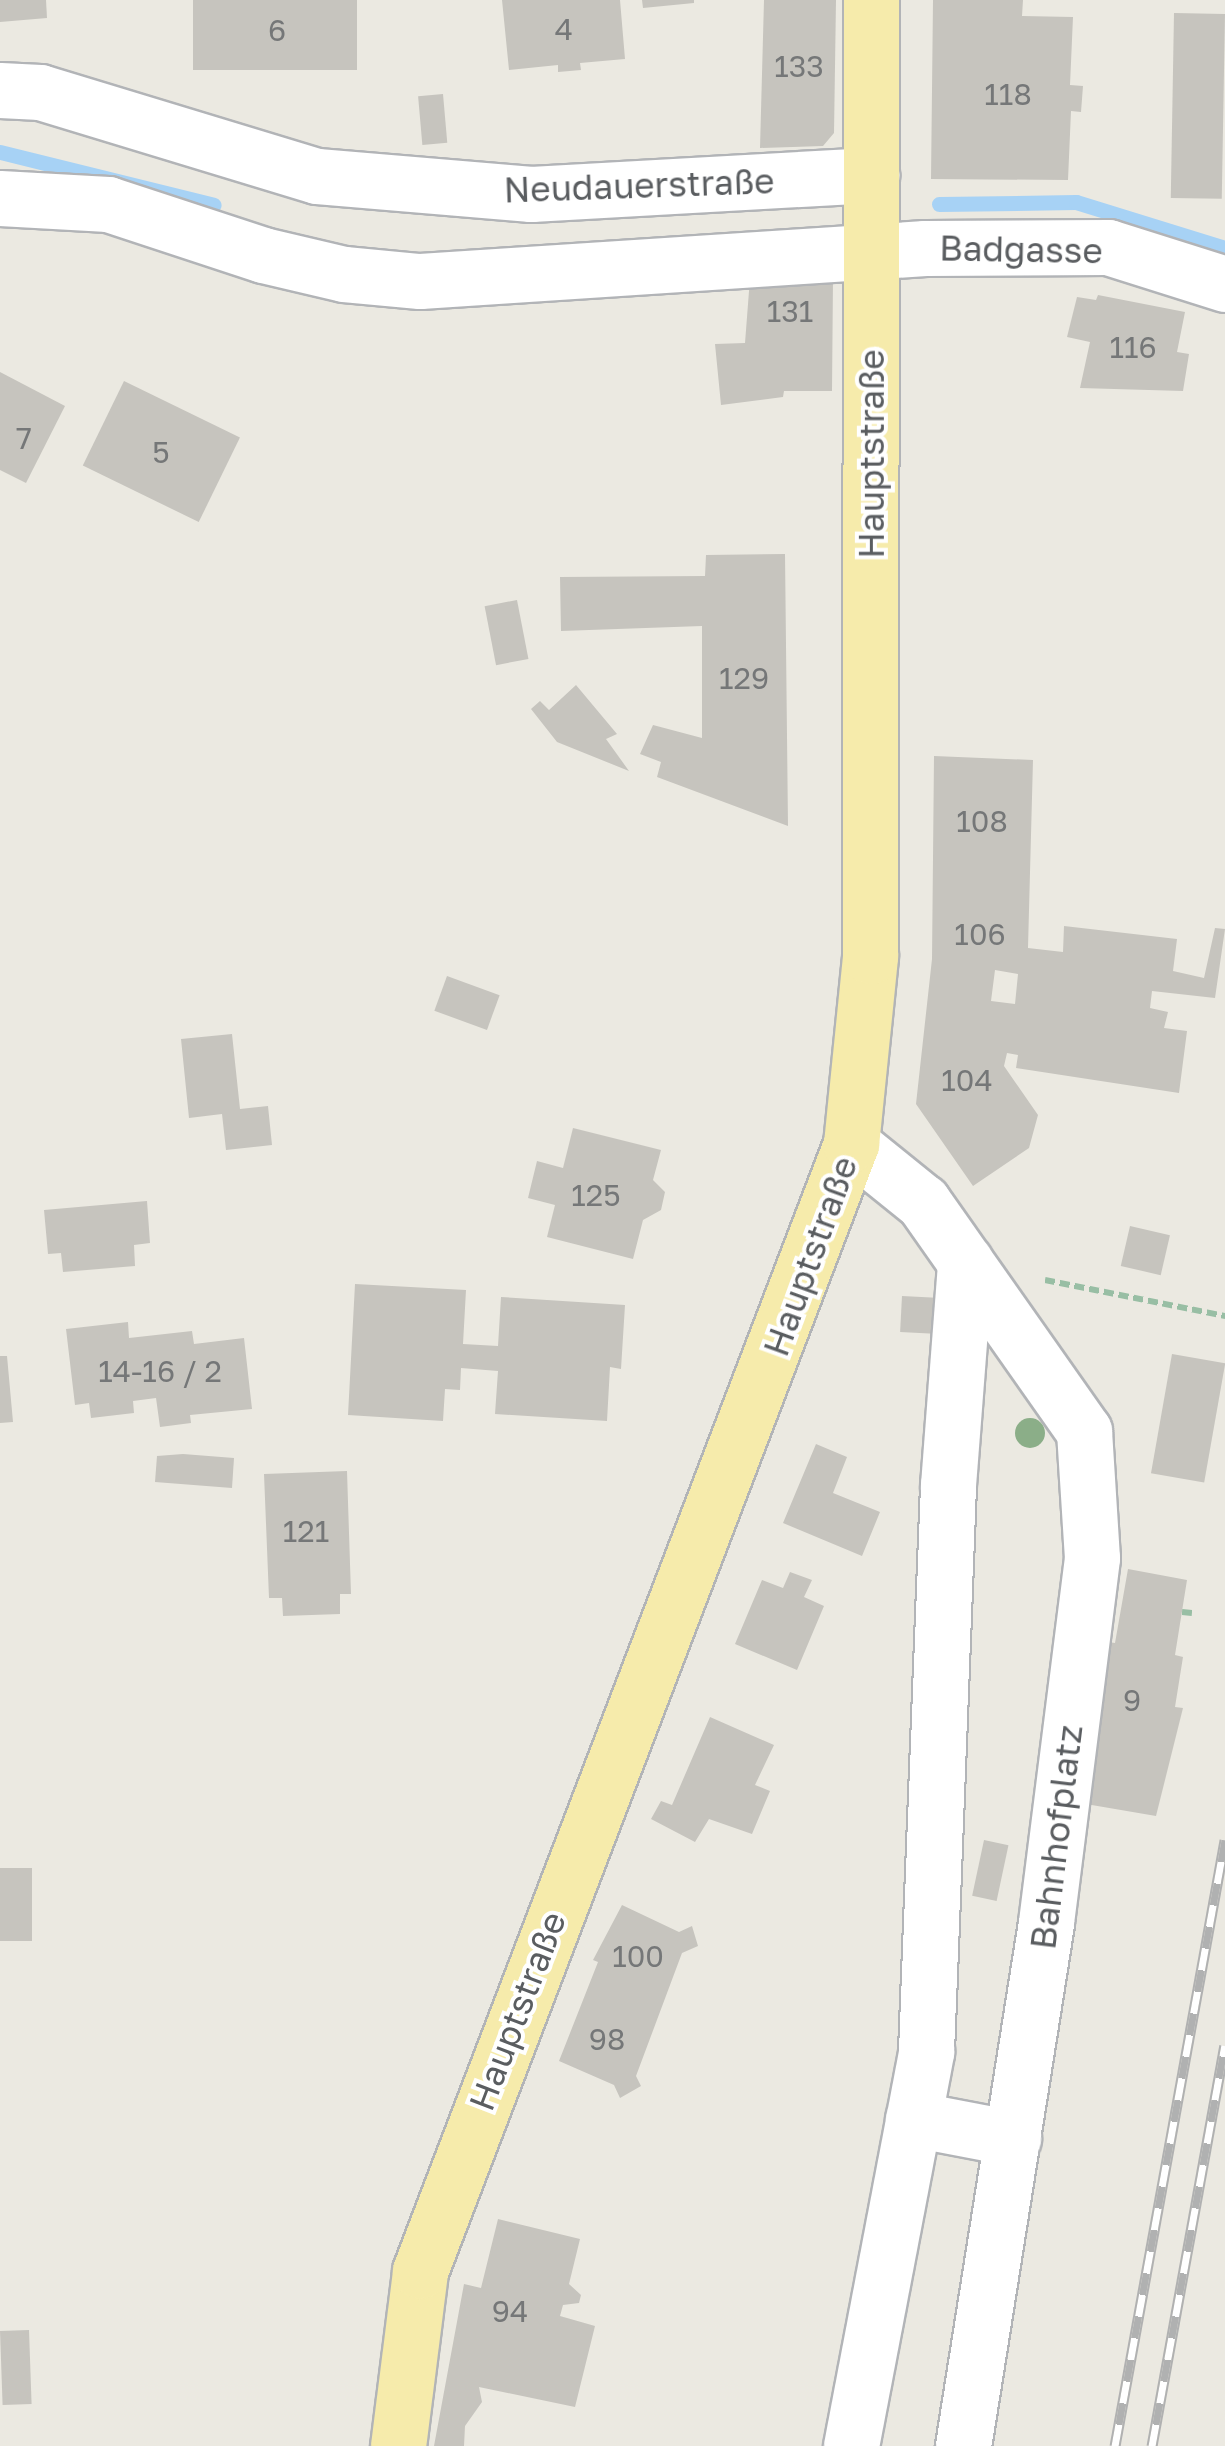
<!DOCTYPE html>
<meta charset="utf-8">
<style>
body{margin:0}
#map{position:relative;width:1225px;height:2446px;overflow:hidden;background:#ebe9e1;font-family:"Golos Text",sans-serif}
div>[style]{position:absolute}
[style*='--x']{left:calc(var(--x)*1px);top:calc(var(--y)*1px);width:calc(var(--w)*1px);rotate:calc(var(--a)*1deg)}
.stream>*{height:15px;margin:-7.5px;padding:0 7.5px;transform-origin:7.5px;border-radius:7.5px;background:#a7d2f5}
.building>*{inset:0;background:#c6c4be;transform-origin:0 0}
.path>*{height:6px;margin-top:-3px;transform-origin:0;background:repeating-linear-gradient(90deg,#98bea4 0 10px,transparent 0 15px)}
.roads{filter:drop-shadow(2px 0 #b2b4b7) drop-shadow(-2px 0 #b2b4b7) drop-shadow(0 2px #b2b4b7) drop-shadow(0 -2px #b2b4b7)}
.minor>*{height:55px;margin:-27.5px;padding:0 27.5px;transform-origin:27.5px;border-radius:27.5px;background:#fff}
.major>*{height:55px;margin:-27.5px;padding:0 27.5px;transform-origin:27.5px;border-radius:27.5px;background:#f6ebab}
.rail>*{height:11px;margin-top:-5.5px;transform-origin:0;background:repeating-linear-gradient(90deg,#fff 0 22px,#b0b1b1 0 44px);box-sizing:border-box;border-block:2px solid #b0b1b1}
.trees>*{width:30px;height:30px;margin:-15px;border-radius:50%;background:#8bae88}
span{translate:-50% -50%;white-space:nowrap;text-align:center;line-height:1.15;-webkit-text-stroke:8px #fff;paint-order:stroke}
.number-label{font-size:30px;color:#757778}
.number-label span{-webkit-text-stroke-width:0}
.street-label{font-size:35px;color:#5a5d60}
</style>
<div id="map">
<div class="stream">
<div style="--x:0;--y:152;--w:220;--a:13.9"></div>
<div style="--x:939;--y:204;--w:137;--a:-0.8"></div>
<div style="--x:1076;--y:202;--w:156;--a:17.2"></div>
</div>
<div class="building">
<div style="clip-path:polygon(0 0,46px 0,47px 18px,0 22px)"></div>
<div style="left:193px;top:0;width:164px;height:70px"></div>
<div style="clip-path:polygon(502px 0,620px 0,625px 59px,580px 63px,581px 70px,558px 72px,558px 65px,509px 70px)"></div>
<div style="clip-path:polygon(642px 0,694px 0,694px 3px,643px 8px)"></div>
<div style="clip-path:polygon(764px 0,836px 0,834px 133px,823px 146px,760px 148px)"></div>
<div style="clip-path:polygon(933px 0,1023px 0,1022px 16px,1073px 17px,1070px 85px,1083px 86px,1081px 112px,1071px 111px,1068px 180px,931px 179px)"></div>
<div style="left:1174px;top:13px;width:51px;height:185px;rotate:1deg"></div>
<div style="left:443px;top:94px;width:49px;height:25px;rotate:85deg"></div>
<div style="clip-path:polygon(750px 278px,833px 279px,832px 391px,784px 391px,783px 397px,721px 405px,715px 344px,745px 343px)"></div>
<div style="clip-path:polygon(1098px 295px,1185px 312px,1177px 352px,1189px 354px,1183px 391px,1080px 388px,1090px 342px,1067px 337px,1077px 297px,1096px 300px)"></div>
<div style="clip-path:polygon(0 372px,65px 406px,26px 483px,0 470px)"></div>
<div style="left:124px;top:381px;width:129px;height:94px;rotate:26deg"></div>
<div style="clip-path:polygon(785px 554px,788px 826px,657px 777px,661px 762px,640px 754px,653px 725px,702px 738px,702px 626px,561px 631px,560px 577px,705px 576px,706px 555px)"></div>
<div style="left:517px;top:600px;width:60px;height:33px;rotate:79deg"></div>
<div style="clip-path:polygon(576px 685px,617px 734px,606px 739px,629px 771px,557px 742px,531px 709px,540px 701px,549px 710px)"></div>
<div style="clip-path:polygon(evenodd,934px 756px,1033px 760px,1028px 948px,1063px 952px,1064px 926px,1177px 939px,1173px 971px,1204px 978px,1215px 928px,1225px 929px,1215px 998px,1152px 991px,1150px 1008px,1168px 1012px,1164px 1028px,1187px 1031px,1179px 1093px,1016px 1068px,1018px 1055px,1007px 1053px,1004px 1066px,1038px 1115px,1029px 1148px,973px 1186px,916px 1104px,932px 959px,934px 756px,995px 970px,1018px 974px,1015px 1004px,991px 1001px,995px 970px)"></div>
<div style="left:447px;top:976px;width:56px;height:37px;rotate:20deg"></div>
<div style="clip-path:polygon(232px 1034px,240px 1109px,268px 1106px,272px 1145px,226px 1150px,222px 1114px,189px 1118px,181px 1039px)"></div>
<div style="clip-path:polygon(573px 1128px,661px 1150px,653px 1180px,665px 1192px,661px 1210px,643px 1220px,633px 1259px,547px 1237px,555px 1205px,528px 1198px,537px 1161px,563px 1168px)"></div>
<div style="clip-path:polygon(147px 1201px,150px 1243px,134px 1245px,135px 1266px,63px 1272px,61px 1253px,48px 1254px,44px 1210px)"></div>
<div style="left:1130px;top:1226px;width:41px;height:41px;rotate:13deg"></div>
<div style="clip-path:polygon(355px 1284px,466px 1290px,463px 1344px,498px 1346px,501px 1297px,625px 1305px,621px 1369px,610px 1367px,607px 1421px,495px 1414px,498px 1371px,461px 1368px,460px 1390px,445px 1389px,443px 1421px,348px 1415px)"></div>
<div style="left:902px;top:1296px;width:39px;height:36px;rotate:3deg"></div>
<div style="clip-path:polygon(128px 1322px,129px 1338px,192px 1331px,194px 1344px,244px 1338px,252px 1409px,190px 1415px,191px 1423px,160px 1427px,156px 1398px,133px 1401px,134px 1413px,91px 1418px,89px 1403px,75px 1405px,66px 1329px)"></div>
<div style="left:1172px;top:1354px;width:54px;height:121px;rotate:10deg"></div>
<div style="clip-path:polygon(0 1356px,7px 1356px,13px 1422px,0 1423px)"></div>
<div style="clip-path:polygon(816px 1444px,847px 1457px,833px 1493px,880px 1512px,862px 1556px,783px 1523px)"></div>
<div style="clip-path:polygon(183px 1454px,234px 1458px,232px 1488px,155px 1482px,157px 1456px)"></div>
<div style="clip-path:polygon(347px 1471px,351px 1594px,340px 1594px,340px 1614px,283px 1616px,282px 1598px,269px 1598px,264px 1474px)"></div>
<div style="clip-path:polygon(1128px 1569px,1187px 1580px,1175px 1655px,1183px 1657px,1175px 1707px,1183px 1708px,1156px 1816px,1080px 1803px,1108px 1642px,1115px 1643px)"></div>
<div style="clip-path:polygon(790px 1572px,812px 1580px,804px 1597px,824px 1606px,797px 1670px,735px 1644px,762px 1580px,783px 1588px)"></div>
<div style="clip-path:polygon(710px 1717px,774px 1745px,755px 1785px,770px 1791px,752px 1834px,709px 1819px,695px 1842px,651px 1819px,661px 1801px,672px 1805px)"></div>
<div style="left:984px;top:1840px;width:25px;height:57px;rotate:12deg"></div>
<div style="left:0;top:1868px;width:32px;height:73px"></div>
<div style="clip-path:polygon(622px 1905px,679px 1932px,692px 1926px,698px 1946px,682px 1953px,636px 2076px,641px 2086px,620px 2098px,614px 2085px,559px 2061px,598px 1962px,593px 1960px)"></div>
<div style="clip-path:polygon(498px 2219px,580px 2239px,569px 2284px,581px 2295px,579px 2303px,563px 2305px,560px 2316px,595px 2326px,575px 2407px,479px 2387px,482px 2402px,465px 2426px,464px 2446px,434px 2446px,464px 2284px,481px 2288px)"></div>
<div style="left:29px;top:2330px;width:74px;height:29px;rotate:88deg"></div>
</div>
<div class="path">
<div style="--x:1045;--y:1280;--w:184;--a:11.3"></div>
<div style="--x:1182;--y:1612;--w:10;--a:6"></div>
</div>
<div class="roads">
<div class="minor">
<div style="--x:0;--y:90;--w:40;--a:2.9"></div>
<div style="--x:40;--y:92;--w:289;--a:16.9"></div>
<div style="--x:317;--y:176;--w:215;--a:4.8"></div>
<div style="--x:531;--y:194;--w:341;--a:-3.2"></div>
<div style="--x:0;--y:198;--w:108;--a:3.2"></div>
<div style="--x:108;--y:204;--w:163;--a:18.2"></div>
<div style="--x:263;--y:255;--w:83;--a:13.2"></div>
<div style="--x:344;--y:274;--w:76;--a:5.3"></div>
<div style="--x:420;--y:281;--w:506;--a:-3.74"></div>
<div style="--x:925;--y:248;--w:183;--a:-0.3"></div>
<div style="--x:1108;--y:247;--w:123;--a:17.5"></div>
<div style="--x:851;--y:1144;--w:92;--a:38.9"></div>
<div style="--x:923;--y:1202;--w:280;--a:54.9"></div>
<div style="--x:1084;--y:1431;--w:127;--a:86.4"></div>
<div style="--x:1092;--y:1558;--w:368;--a:97.2"></div>
<div style="--x:1046;--y:1923;--w:530;--a:99.02"></div>
<div style="--x:913;--y:2119;--w:102;--a:10.8"></div>
<div style="--x:851;--y:2446;--w:402;--a:-79.2"></div>
<div style="--x:926;--y:2051;--w:566;--a:-87.77"></div>
<div style="--x:948;--y:1485;--w:224;--a:-85.6"></div>
</div>
<div class="major">
<div style="--x:398;--y:2446;--w:176;--a:-82.8"></div>
<div style="--x:420;--y:2271;--w:1207;--a:-69.07"></div>
<div style="--x:851;--y:1144;--w:189;--a:-84.2"></div>
<div style="--x:870;--y:956;--w:956;--a:-89.94"></div>
</div>
</div>
<div class="rail">
<div style="--x:1115;--y:2446;--w:616;--a:-79.71"></div>
<div style="--x:1152;--y:2446;--w:407;--a:-79.7"></div>
</div>
<div class="trees">
<div style="left:1030px;top:1433px"></div>
</div>
<div class="number-label">
<span style="left:564px;top:29px">4</span>
<span style="left:277px;top:30px">6</span>
<span style="left:799px;top:66px">133</span>
<span style="left:1008px;top:94px">118</span>
<span style="left:790px;top:311px">131</span>
<span style="left:1133px;top:347px">116</span>
<span style="left:24px;top:438px">7</span>
<span style="left:161px;top:452px">5</span>
<span style="left:744px;top:678px">129</span>
<span style="left:982px;top:821px">108</span>
<span style="left:980px;top:934px">106</span>
<span style="left:967px;top:1080px">104</span>
<span style="left:596px;top:1195px">125</span>
<span style="left:160px;top:1371px">14-16 / 2</span>
<span style="left:306px;top:1531px">121</span>
<span style="left:1132px;top:1700px">9</span>
<span style="left:638px;top:1956px">100</span>
<span style="left:607px;top:2039px">98</span>
<span style="left:510px;top:2311px">94</span>
</div>
<div class="street-label">
<span style="left:639px;top:185px;rotate:-2deg">Neudauerstraße</span>
<span style="left:1021px;top:249px;rotate:1deg">Badgasse</span>
<span style="left:871px;top:454px;rotate:-90deg">Hauptstraße</span>
<span style="left:810px;top:1256px;rotate:-70deg">Hauptstraße</span>
<span style="left:1056px;top:1837px;rotate:-83deg">Bahnhofplatz</span>
<span style="left:517px;top:2011px;rotate:-69deg">Hauptstraße</span>
</div>
</div>
